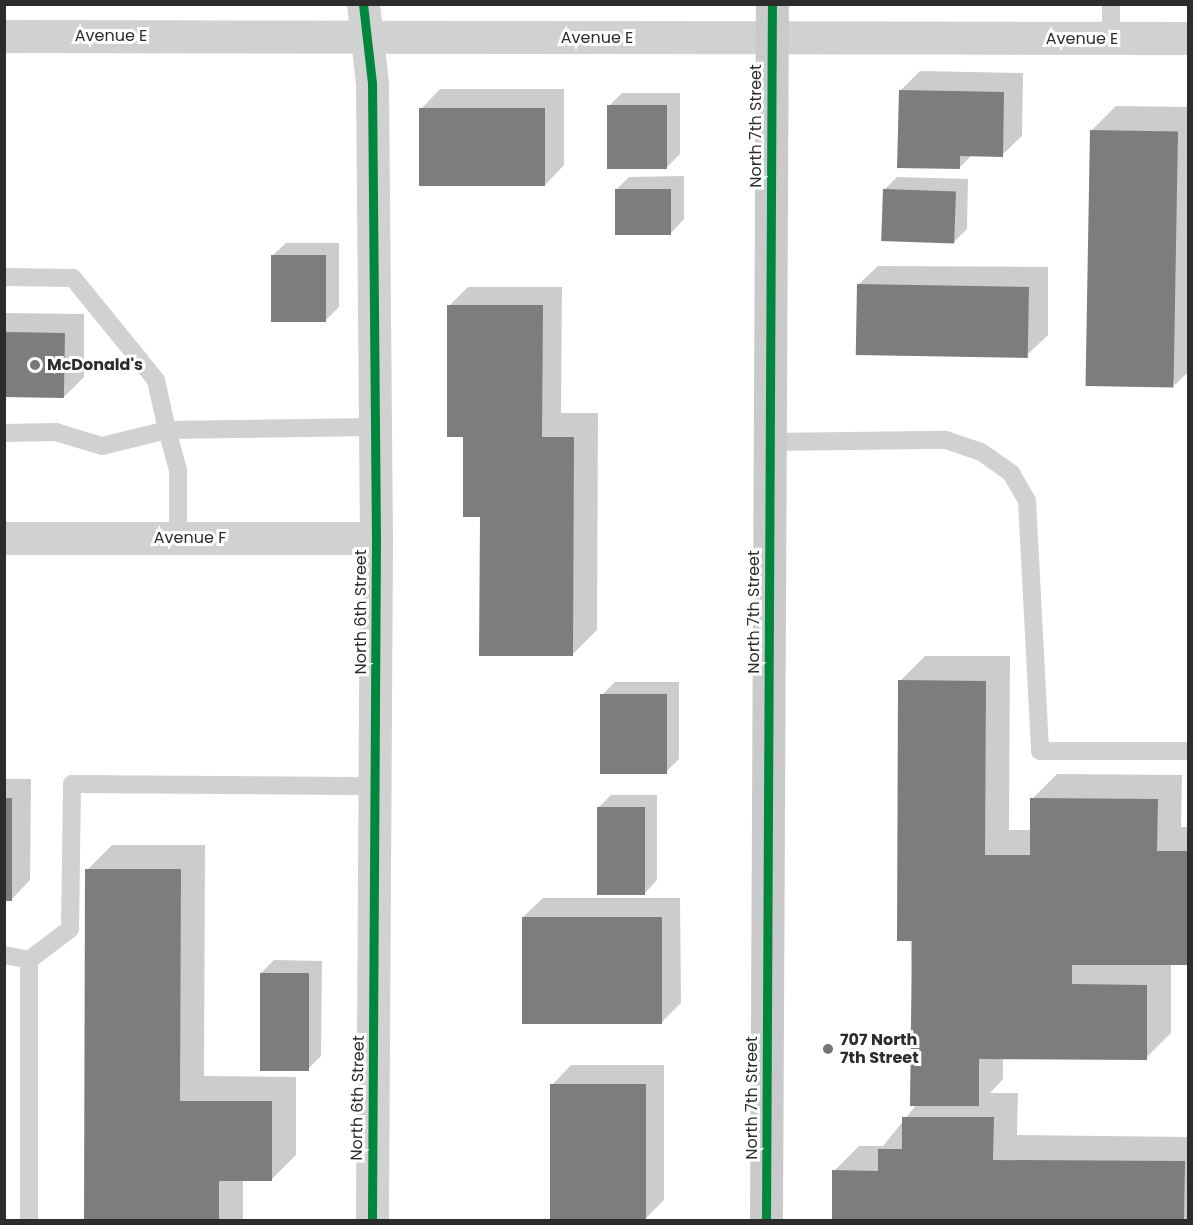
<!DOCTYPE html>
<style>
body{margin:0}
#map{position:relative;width:1193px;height:1225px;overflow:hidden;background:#fff;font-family:Poppins,sans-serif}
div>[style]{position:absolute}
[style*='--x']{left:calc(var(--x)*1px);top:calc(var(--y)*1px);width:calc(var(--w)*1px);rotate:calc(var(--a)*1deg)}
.shadow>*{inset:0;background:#0003}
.building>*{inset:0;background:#7d7d7d;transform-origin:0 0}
.lane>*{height:18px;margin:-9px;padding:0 9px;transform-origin:9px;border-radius:9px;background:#d1d1d1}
.street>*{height:33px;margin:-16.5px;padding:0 16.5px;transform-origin:16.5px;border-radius:16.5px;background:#d1d1d1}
.secondary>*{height:33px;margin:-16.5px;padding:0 16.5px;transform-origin:16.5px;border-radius:16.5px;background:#cacaca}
.cycleway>*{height:9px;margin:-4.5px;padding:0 4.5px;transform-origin:4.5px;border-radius:4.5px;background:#00873e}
.dots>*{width:16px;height:16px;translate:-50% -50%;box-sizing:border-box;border:3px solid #fff;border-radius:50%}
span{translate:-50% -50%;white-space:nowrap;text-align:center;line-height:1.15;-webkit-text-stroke:6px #fff;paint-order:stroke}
.street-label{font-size:16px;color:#2c2c2c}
.poi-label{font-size:16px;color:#2c2c2c;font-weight:700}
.left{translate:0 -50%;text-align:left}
.frame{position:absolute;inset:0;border:6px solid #2c2c2c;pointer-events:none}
</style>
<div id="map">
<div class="shadow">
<div style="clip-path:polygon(920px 71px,1023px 73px,1022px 136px,1002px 155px,972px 155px,959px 168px,900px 91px)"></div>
<div style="clip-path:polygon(440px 89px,564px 89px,564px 165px,545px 185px,421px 109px)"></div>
<div style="clip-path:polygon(622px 93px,680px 93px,680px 154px,667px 167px,609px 106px)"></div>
<div style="clip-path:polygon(1116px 106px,1188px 107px,1188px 372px,1175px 385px,1091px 131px)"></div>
<div style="clip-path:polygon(684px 176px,684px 219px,671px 233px,616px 190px,629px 177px)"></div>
<div style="clip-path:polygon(897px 177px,968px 179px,967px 229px,954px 242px,884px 190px)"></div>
<div style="clip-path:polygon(286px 243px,339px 243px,339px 307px,326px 320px,272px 256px)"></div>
<div style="clip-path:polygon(878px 266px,1048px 267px,1048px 335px,1028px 354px,858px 285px)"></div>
<div style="clip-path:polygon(468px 287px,562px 287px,561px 413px,598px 413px,597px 630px,572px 655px,481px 515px,449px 306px)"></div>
<div style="clip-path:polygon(4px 313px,84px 314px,84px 377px,65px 396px,4px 396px)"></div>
<div style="clip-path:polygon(925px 656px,1010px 656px,1009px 830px,1031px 830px,1032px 799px,1057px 774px,1182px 775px,1181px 827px,1188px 827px,1188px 964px,1171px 964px,1171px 1033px,1146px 1058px,1003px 1058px,1003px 1079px,990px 1093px,1018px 1093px,1017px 1135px,1188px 1137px,1188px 1220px,834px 1220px,834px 1171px,859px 1146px,883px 1146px,917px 1104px,900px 681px)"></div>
<div style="clip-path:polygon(615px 682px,679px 682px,679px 759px,666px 772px,602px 695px)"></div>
<div style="clip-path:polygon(4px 779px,31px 779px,30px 880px,11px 900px,4px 900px)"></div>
<div style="clip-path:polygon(611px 795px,657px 795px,657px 880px,644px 894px,598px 808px)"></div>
<div style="clip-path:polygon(112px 845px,205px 845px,204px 1076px,296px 1077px,296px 1155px,271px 1180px,243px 1180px,243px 1220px,85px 1220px,87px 870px)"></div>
<div style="clip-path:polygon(543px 898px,680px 898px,681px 1003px,662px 1022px,523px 917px)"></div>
<div style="clip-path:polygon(274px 960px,322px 961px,321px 1056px,308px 1069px,261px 973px)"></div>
<div style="clip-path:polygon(571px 1065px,664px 1065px,664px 1200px,644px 1220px,552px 1085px)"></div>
</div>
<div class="building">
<div style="clip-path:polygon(899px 90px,1004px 92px,1003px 157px,960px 156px,960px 169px,897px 168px)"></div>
<div style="left:607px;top:105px;width:60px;height:64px"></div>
<div style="left:419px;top:108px;width:126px;height:78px"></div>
<div style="left:1090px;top:130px;width:88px;height:256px;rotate:1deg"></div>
<div style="left:615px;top:189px;width:56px;height:46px"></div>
<div style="left:883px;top:189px;width:73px;height:52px;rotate:2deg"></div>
<div style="left:271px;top:255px;width:55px;height:67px"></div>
<div style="left:857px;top:284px;width:172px;height:71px;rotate:1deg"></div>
<div style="clip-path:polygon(447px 305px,543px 305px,542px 437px,574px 437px,573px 656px,479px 656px,480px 517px,463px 517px,463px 437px,447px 437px)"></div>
<div style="left:4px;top:332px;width:61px;height:65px;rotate:1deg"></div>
<div style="clip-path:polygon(898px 680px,986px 681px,985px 855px,1030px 855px,1030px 798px,1158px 799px,1157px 851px,1188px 851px,1188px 965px,1072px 965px,1072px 984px,1147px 985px,1147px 1060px,979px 1059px,979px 1106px,910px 1106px,912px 941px,897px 941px)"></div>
<div style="left:600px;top:694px;width:67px;height:80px"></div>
<div style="left:4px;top:798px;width:8px;height:103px"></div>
<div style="left:597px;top:807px;width:48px;height:88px"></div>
<div style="clip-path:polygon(85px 869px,181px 869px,180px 1101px,272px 1101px,272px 1181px,219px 1181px,219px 1220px,84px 1220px)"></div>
<div style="left:522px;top:917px;width:140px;height:107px"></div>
<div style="left:260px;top:973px;width:49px;height:98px"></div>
<div style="left:550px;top:1084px;width:96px;height:136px"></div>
<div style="clip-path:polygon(902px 1117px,994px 1117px,993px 1160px,1185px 1161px,1184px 1220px,832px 1220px,832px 1170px,878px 1171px,878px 1149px,902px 1149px)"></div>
</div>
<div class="lane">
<div style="--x:1111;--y:38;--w:34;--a:-90"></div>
<div style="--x:4;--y:277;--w:69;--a:0.8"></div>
<div style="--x:73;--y:278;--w:132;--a:50.9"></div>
<div style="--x:156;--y:380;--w:51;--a:77.6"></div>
<div style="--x:167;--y:430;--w:67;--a:166.2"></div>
<div style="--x:102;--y:446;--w:48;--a:-163.1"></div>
<div style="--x:56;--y:432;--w:52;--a:178.9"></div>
<div style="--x:770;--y:442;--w:176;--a:-0.7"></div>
<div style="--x:946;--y:440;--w:37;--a:19"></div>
<div style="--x:981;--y:452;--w:37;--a:35"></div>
<div style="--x:1011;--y:473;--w:32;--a:60"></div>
<div style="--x:1027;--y:501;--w:250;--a:87"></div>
<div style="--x:1040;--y:751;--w:148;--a:0"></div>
<div style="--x:178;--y:538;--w:68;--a:-90"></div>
<div style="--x:178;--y:470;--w:41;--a:-105.4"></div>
<div style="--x:167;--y:430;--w:208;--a:-0.8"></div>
<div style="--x:4;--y:955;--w:25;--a:11"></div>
<div style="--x:29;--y:960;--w:260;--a:90"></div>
<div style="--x:29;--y:960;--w:51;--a:-37.1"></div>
<div style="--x:70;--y:929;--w:145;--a:-89.2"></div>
<div style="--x:72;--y:784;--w:305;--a:0.4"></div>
</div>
<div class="street">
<div style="--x:363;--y:4;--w:80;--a:83.5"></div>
<div style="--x:372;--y:83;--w:455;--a:89.5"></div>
<div style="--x:376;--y:538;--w:682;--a:90.34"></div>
<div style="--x:4;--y:36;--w:1184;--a:0.1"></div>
<div style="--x:4;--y:538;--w:372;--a:0"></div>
</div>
<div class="secondary">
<div style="--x:766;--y:1220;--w:1216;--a:-89.72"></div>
</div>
<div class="cycleway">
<div style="--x:363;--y:4;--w:80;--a:83.5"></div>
<div style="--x:372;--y:83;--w:455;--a:89.5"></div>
<div style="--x:376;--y:538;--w:682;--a:90.34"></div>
<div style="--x:766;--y:1220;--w:1216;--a:-89.72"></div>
</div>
<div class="dots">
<div style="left:35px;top:365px;background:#767676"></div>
<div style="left:828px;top:1049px;background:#767676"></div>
</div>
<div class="street-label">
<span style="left:111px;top:36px">Avenue E</span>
<span style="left:597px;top:38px">Avenue E</span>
<span style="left:1082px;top:39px">Avenue E</span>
<span style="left:756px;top:126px;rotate:-90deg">North 7th Street</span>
<span style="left:190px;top:538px">Avenue F</span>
<span style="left:361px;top:612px;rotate:-90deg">North 6th Street</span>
<span style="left:754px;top:612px;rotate:-90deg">North 7th Street</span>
<span style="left:358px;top:1098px;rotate:-89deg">North 6th Street</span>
<span style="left:752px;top:1098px;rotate:-90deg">North 7th Street</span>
</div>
<div class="poi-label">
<span class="left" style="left:47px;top:365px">McDonald's</span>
<span class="left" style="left:840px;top:1049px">707 North<br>7th Street</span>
</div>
<div class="frame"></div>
</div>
